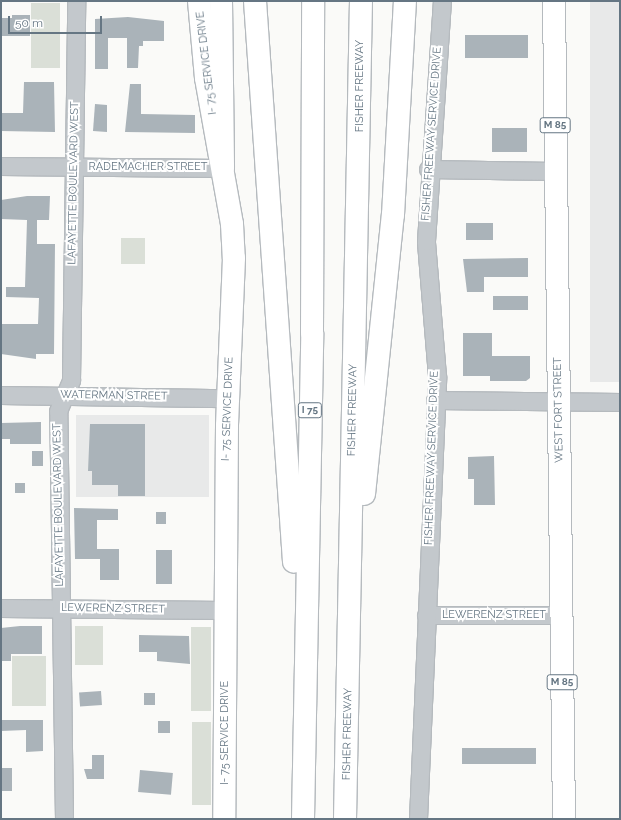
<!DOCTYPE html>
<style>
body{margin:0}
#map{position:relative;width:621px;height:820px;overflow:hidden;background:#fafaf8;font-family:Raleway,sans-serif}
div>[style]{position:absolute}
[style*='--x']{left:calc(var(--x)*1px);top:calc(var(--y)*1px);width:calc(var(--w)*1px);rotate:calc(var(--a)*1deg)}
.built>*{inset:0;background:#e8e9e9;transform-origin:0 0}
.green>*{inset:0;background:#dadfd7;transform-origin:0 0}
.building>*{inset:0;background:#aab3b9;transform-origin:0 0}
.roads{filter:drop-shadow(1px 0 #b5babe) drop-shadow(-1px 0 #b5babe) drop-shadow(0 1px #b5babe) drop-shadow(0 -1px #b5babe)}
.minor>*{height:17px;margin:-8.5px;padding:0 8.5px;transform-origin:8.5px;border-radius:8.5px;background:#c3c8cc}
.major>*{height:22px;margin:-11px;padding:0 11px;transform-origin:11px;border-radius:11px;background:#fff}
.highway>*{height:22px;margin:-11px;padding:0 11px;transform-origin:11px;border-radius:11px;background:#fff}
span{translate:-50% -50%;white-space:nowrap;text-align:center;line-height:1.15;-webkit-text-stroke:4px #fff;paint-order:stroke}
.shield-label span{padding:1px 3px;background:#fff;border:1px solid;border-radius:3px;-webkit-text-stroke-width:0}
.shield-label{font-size:10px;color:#657683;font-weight:700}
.street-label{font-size:11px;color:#657683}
.frame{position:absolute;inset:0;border:2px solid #657683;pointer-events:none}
.scale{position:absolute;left:8px;top:16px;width:94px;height:18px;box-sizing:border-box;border:2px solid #657683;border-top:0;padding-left:5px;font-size:12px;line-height:14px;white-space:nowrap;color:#657683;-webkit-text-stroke:3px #fff;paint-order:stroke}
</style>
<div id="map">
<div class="built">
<div style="left:590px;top:1px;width:30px;height:381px"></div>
<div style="left:76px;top:415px;width:133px;height:82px"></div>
</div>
<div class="green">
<div style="left:31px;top:3px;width:29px;height:65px"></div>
<div style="left:121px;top:238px;width:24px;height:26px"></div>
<div style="left:75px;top:626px;width:28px;height:39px"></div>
<div style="left:191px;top:627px;width:20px;height:84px"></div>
<div style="left:12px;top:656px;width:34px;height:50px"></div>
<div style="left:192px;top:722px;width:19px;height:83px"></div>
</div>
<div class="building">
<div style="clip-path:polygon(12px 15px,30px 15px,30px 36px,1px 36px,1px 18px,12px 18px)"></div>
<div style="clip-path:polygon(128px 17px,164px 21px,164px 41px,143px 41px,143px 46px,139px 46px,138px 68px,127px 68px,127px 38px,108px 38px,108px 69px,95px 69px,95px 19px)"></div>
<div style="left:465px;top:35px;width:63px;height:23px"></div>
<div style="clip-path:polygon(24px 82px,54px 82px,55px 132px,1px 131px,1px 113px,23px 113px)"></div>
<div style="clip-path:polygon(130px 84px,141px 84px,141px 114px,195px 115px,195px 133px,125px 132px)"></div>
<div style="clip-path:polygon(95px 104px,107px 105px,107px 132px,93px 131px)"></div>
<div style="left:492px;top:128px;width:35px;height:24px"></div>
<div style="clip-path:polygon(27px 196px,50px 196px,49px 220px,37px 220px,37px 244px,55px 244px,54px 354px,36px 354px,36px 359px,1px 354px,1px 324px,38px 324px,39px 298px,6px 297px,6px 287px,25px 287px,27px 220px,1px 219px,1px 200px)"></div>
<div style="left:466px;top:223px;width:27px;height:17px"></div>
<div style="clip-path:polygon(528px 258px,528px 277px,484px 277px,484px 292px,467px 292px,463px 259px)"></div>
<div style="left:493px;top:296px;width:35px;height:14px"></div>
<div style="clip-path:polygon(463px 333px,492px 333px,492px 356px,530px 356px,530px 378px,526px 381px,490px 381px,490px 376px,463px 376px)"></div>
<div style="clip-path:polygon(41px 422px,41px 444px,10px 444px,10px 439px,1px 439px,1px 423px)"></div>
<div style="clip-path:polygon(90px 424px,145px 424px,145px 496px,118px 496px,118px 485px,92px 485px,92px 471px,88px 471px)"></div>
<div style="left:32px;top:451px;width:11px;height:15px"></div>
<div style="clip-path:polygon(494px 456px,495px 505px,474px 505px,474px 479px,468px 479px,468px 457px)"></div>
<div style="left:15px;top:483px;width:10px;height:10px"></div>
<div style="clip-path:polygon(74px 508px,118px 509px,118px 520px,97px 520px,97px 549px,119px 549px,119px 580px,100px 580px,100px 559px,75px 559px)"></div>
<div style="left:156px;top:512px;width:10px;height:12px"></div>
<div style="left:156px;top:550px;width:16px;height:34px"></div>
<div style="clip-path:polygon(20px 626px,42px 626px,42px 654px,11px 654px,11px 661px,1px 661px,1px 628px)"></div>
<div style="clip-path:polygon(139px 635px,189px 636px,190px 664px,157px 661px,157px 652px,139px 652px)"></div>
<div style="left:101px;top:691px;width:14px;height:22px;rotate:86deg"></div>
<div style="left:155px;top:693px;width:12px;height:11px;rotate:90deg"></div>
<div style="clip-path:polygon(1px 720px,43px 720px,43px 751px,26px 752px,26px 730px,1px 731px)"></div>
<div style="left:158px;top:721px;width:12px;height:12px"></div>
<div style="left:462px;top:748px;width:74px;height:16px"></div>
<div style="clip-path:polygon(92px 755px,104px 755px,104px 779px,87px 779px,84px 769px,92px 769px)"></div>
<div style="left:1px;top:768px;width:11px;height:23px"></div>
<div style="left:140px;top:770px;width:33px;height:22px;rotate:5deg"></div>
</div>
<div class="roads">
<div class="minor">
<div style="--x:1;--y:166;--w:222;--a:0.5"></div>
<div style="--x:428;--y:169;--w:128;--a:0.9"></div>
<div style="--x:1;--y:395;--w:227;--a:0.8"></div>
<div style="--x:435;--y:400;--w:185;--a:0.6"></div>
<div style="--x:1;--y:608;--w:224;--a:0.5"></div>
<div style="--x:426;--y:615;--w:136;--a:0"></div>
<div style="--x:64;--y:819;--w:408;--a:-90.8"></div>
<div style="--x:58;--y:411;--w:34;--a:-67"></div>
<div style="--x:71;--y:380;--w:379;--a:-89.2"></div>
<div style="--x:418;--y:819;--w:443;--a:-87.5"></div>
<div style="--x:437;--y:376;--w:135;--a:-94.7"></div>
<div style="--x:426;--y:241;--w:241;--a:-86.2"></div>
</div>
<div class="major">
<div style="--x:199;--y:1;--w:77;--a:84.8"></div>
<div style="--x:206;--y:78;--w:148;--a:79.9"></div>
<div style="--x:232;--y:224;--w:34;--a:87"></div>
<div style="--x:234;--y:258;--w:168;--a:92.4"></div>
<div style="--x:227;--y:426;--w:393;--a:90.4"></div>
<div style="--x:554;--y:1;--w:818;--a:89.3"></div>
</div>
<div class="highway">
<div style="--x:221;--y:1;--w:167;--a:89.3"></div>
<div style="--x:255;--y:1;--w:562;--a:86.02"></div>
<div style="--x:364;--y:494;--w:281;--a:-84.1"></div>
<div style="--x:393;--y:215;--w:214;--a:-86.8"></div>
<div style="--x:303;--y:819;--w:486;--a:-88.9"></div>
<div style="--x:312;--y:333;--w:332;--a:-89.8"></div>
<div style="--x:345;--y:819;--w:818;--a:-88.88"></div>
</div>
</div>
<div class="shield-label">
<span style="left:555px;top:125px">M 85</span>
<span style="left:310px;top:410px">I 75</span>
<span style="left:562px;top:682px">M 85</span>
</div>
<div class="street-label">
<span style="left:207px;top:63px;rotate:-97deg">I- 75 SERVICE DRIVE</span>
<span style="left:360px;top:86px;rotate:-90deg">FISHER FREEWAY</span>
<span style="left:432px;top:134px;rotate:-86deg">FISHER FREEWAY SERVICE DRIVE</span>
<span style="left:148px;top:167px">RADEMACHER STREET</span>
<span style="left:74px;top:183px;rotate:-89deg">LAFAYETTE BOULEVARD WEST</span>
<span style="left:114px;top:396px;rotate:1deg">WATERMAN STREET</span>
<span style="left:228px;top:409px;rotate:-88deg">I- 75 SERVICE DRIVE</span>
<span style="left:353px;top:410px;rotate:-89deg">FISHER FREEWAY</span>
<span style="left:559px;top:410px;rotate:-91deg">WEST FORT STREET</span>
<span style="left:432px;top:458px;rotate:-88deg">FISHER FREEWAY SERVICE DRIVE</span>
<span style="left:59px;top:505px;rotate:-91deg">LAFAYETTE BOULEVARD WEST</span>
<span style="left:113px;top:609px;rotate:1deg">LEWERENZ STREET</span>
<span style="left:494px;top:615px">LEWERENZ STREET</span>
<span style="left:225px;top:733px;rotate:-90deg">I- 75 SERVICE DRIVE</span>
<span style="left:348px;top:734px;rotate:-89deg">FISHER FREEWAY</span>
</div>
<div class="frame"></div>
<div class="scale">50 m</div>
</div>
